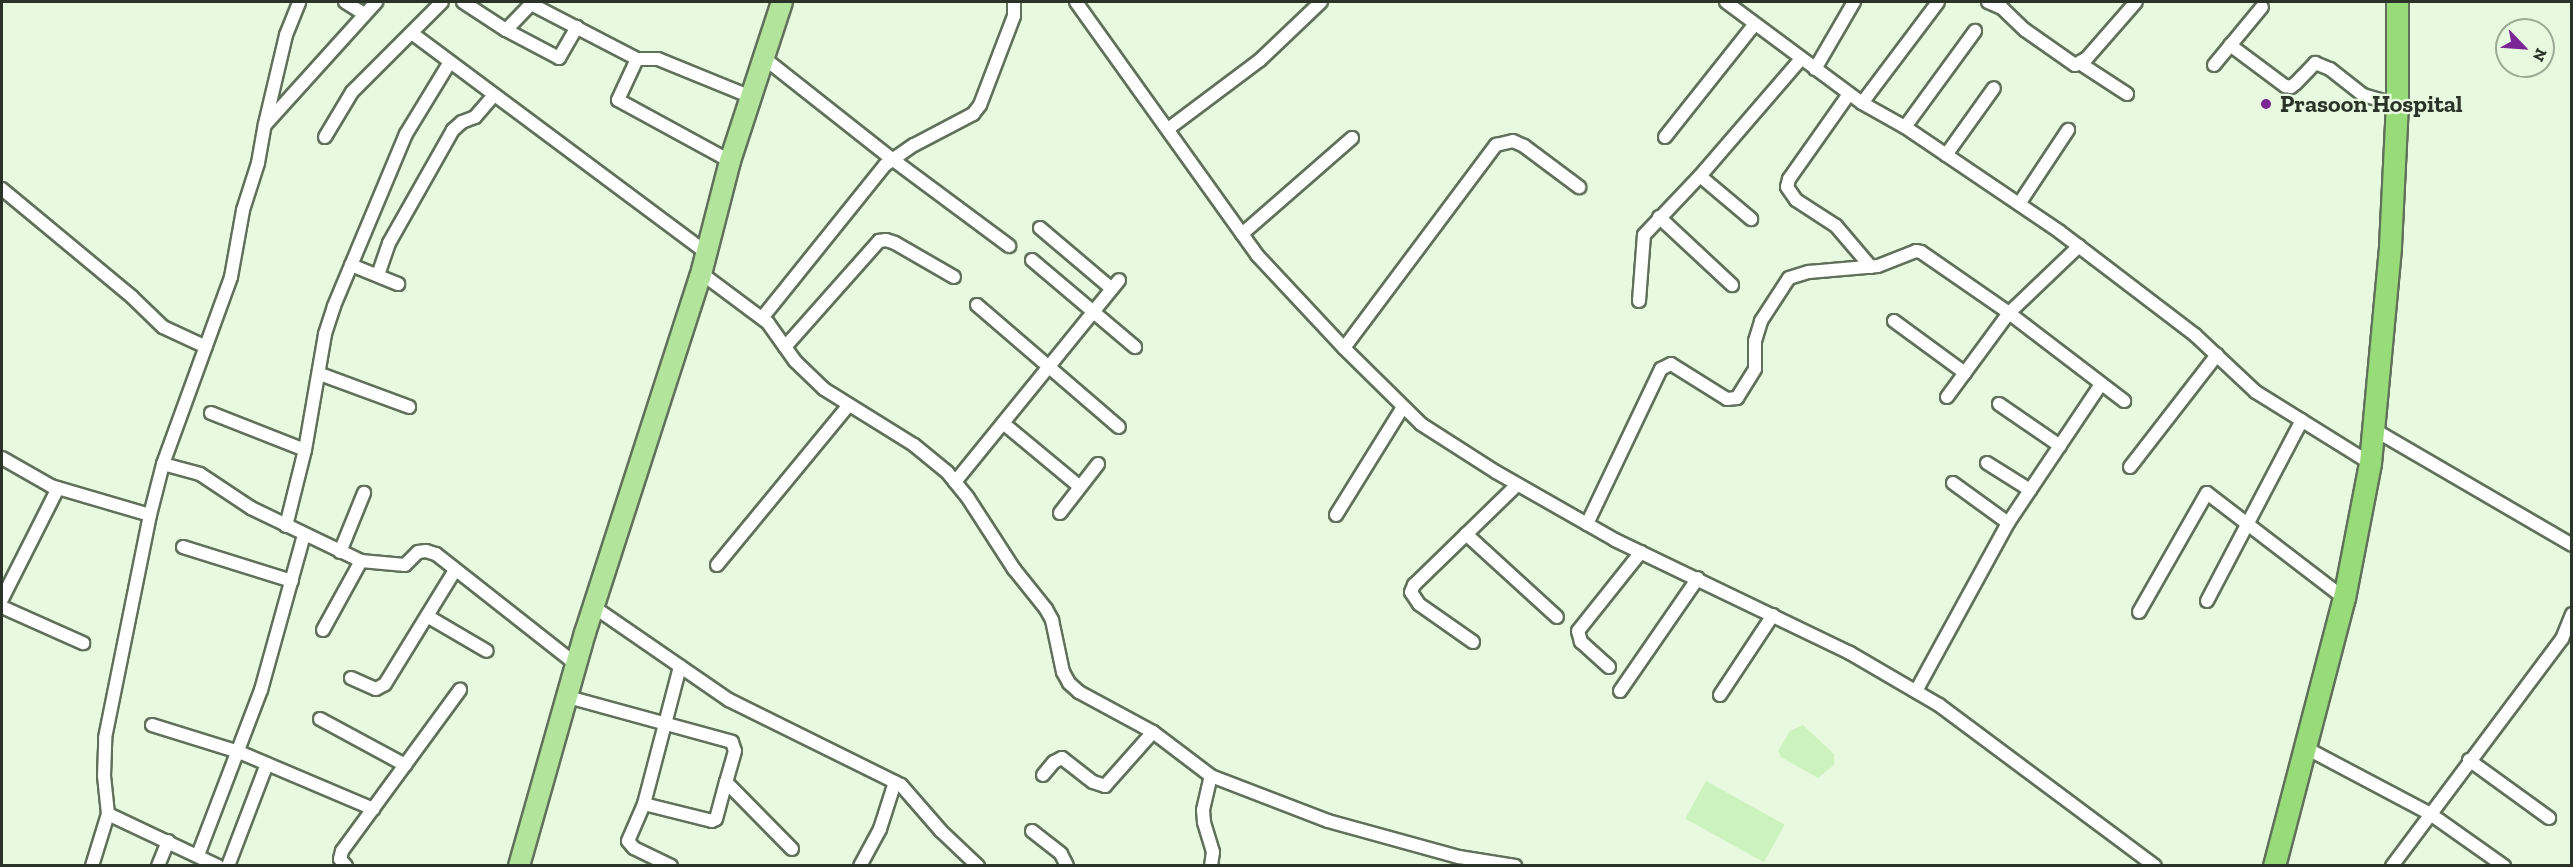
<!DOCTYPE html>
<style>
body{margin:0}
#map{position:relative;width:2573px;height:867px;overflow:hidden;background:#e7fae0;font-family:"Zilla Slab",serif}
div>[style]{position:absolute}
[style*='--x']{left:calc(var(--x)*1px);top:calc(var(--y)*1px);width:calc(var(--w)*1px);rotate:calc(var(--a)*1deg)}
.green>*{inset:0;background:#ccf2bd;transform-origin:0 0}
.roads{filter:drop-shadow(2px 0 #60705a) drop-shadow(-2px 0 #60705a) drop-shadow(0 2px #60705a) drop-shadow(0 -2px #60705a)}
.minor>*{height:12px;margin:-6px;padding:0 6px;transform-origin:6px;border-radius:6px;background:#fff}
.primary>*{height:20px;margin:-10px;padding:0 10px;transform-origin:10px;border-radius:10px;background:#b2e59b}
.trunk>*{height:21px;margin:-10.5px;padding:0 10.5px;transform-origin:10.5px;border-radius:10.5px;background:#98dc7a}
.dots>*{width:16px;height:16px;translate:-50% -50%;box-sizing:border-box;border:3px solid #e7fae0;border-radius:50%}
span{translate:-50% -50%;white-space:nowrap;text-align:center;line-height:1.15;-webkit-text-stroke:4.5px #e7fae0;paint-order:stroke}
.poi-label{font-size:24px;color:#2b3228;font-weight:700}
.left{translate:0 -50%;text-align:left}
.frame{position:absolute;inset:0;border:3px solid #2b3228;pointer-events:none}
.north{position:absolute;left:2495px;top:18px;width:60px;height:60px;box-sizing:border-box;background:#e7fae0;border:2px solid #9caa96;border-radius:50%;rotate:115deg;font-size:16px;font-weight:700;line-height:24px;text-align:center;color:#2b3228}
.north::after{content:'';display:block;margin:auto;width:21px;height:27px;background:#7b2695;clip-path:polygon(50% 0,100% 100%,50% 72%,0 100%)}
</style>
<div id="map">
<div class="green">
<div style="clip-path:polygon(1803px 725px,1834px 754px,1834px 765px,1818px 778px,1781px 757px,1778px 751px,1790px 731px)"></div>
<div style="left:1706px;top:781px;width:90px;height:43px;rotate:29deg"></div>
</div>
<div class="roads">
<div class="minor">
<div style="--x:345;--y:2;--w:22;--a:32"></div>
<div style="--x:463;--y:2;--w:51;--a:33.1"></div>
<div style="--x:506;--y:30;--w:36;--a:-46"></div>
<div style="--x:531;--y:4;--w:119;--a:27.4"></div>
<div style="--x:637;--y:59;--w:45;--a:114.9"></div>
<div style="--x:618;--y:100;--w:128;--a:28.6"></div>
<div style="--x:1076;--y:2;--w:311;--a:54.4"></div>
<div style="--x:1257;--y:255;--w:127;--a:46.9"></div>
<div style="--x:1344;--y:348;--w:108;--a:44.6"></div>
<div style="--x:1421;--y:424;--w:89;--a:32.6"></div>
<div style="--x:1496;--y:472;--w:137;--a:29.7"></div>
<div style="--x:1615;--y:540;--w:261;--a:25.7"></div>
<div style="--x:1850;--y:653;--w:103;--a:30.3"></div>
<div style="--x:1939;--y:705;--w:269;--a:36.7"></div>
<div style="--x:1726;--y:2;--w:169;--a:36.6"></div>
<div style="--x:1862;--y:103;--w:49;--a:29.2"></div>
<div style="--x:1905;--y:127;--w:187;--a:34.1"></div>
<div style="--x:2060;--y:232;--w:170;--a:37.3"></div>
<div style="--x:2195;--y:335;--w:83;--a:43.1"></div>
<div style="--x:2256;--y:392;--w:134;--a:31.9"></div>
<div style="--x:1988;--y:2;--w:15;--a:23"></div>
<div style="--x:2002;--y:8;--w:32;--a:44"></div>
<div style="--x:2025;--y:30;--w:61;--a:35"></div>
<div style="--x:2075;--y:65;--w:14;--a:-30"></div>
<div style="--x:2087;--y:58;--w:74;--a:-48.8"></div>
<div style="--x:506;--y:30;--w:60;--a:27.8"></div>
<div style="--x:559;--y:58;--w:36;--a:-60"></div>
<div style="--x:413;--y:34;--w:365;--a:36.7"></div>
<div style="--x:2230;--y:45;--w:69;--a:36.7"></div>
<div style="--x:2285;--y:86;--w:6;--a:9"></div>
<div style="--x:2291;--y:87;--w:6;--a:-39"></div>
<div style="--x:2296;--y:83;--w:28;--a:-46"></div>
<div style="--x:2315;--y:63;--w:16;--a:22"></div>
<div style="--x:2330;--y:69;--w:42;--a:38.2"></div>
<div style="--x:2363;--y:95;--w:35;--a:16"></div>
<div style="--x:764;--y:58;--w:163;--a:38.3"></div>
<div style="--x:892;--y:159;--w:146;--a:36.6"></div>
<div style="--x:637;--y:59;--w:21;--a:0"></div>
<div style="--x:658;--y:59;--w:100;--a:22.2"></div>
<div style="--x:2081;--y:64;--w:55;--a:33.1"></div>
<div style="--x:2214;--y:65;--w:75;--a:-50.4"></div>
<div style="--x:1815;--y:69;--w:78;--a:-59.8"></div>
<div style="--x:1849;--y:94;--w:104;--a:125.2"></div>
<div style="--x:1789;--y:179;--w:8;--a:104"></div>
<div style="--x:1787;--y:187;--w:16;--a:55"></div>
<div style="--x:1796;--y:200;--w:48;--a:33"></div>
<div style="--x:1836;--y:226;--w:54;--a:49.5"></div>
<div style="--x:1862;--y:103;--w:126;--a:-53"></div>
<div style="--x:265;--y:124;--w:91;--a:-76.7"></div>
<div style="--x:286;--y:35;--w:35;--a:-68"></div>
<div style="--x:1905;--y:127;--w:119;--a:-53.9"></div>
<div style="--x:1168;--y:129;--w:115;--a:-36.9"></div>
<div style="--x:1260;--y:60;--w:84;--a:-43.6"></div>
<div style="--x:325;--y:137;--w:52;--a:-59"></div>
<div style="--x:352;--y:92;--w:127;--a:-45"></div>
<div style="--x:1665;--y:137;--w:143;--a:-51.5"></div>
<div style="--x:1946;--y:155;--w:82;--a:-54.4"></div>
<div style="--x:1700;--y:176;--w:67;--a:40.1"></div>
<div style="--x:2;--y:189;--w:169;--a:39.7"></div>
<div style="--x:132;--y:297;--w:43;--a:44.1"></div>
<div style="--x:163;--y:327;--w:47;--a:24.9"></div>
<div style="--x:2019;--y:204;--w:89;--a:-56.5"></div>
<div style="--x:1659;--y:217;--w:100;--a:43"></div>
<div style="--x:1040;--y:228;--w:94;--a:40.3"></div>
<div style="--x:1242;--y:234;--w:146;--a:-41.1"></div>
<div style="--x:1032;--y:260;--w:135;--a:40.2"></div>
<div style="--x:351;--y:265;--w:51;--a:22"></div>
<div style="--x:701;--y:273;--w:84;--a:36.7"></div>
<div style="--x:768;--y:323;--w:47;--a:54.6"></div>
<div style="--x:795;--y:361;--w:40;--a:44"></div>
<div style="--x:824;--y:389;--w:106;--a:31.9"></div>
<div style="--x:914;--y:445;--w:43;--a:39.3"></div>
<div style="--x:947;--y:472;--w:33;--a:51"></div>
<div style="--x:968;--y:498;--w:85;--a:57.1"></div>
<div style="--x:1014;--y:569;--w:51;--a:51.3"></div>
<div style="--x:1046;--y:609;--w:13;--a:61"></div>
<div style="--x:1052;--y:620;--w:53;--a:78.1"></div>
<div style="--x:1063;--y:672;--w:13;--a:61"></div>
<div style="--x:1069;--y:683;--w:13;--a:42"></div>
<div style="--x:1079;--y:692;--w:84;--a:28.4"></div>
<div style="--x:1153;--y:732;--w:73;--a:37.2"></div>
<div style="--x:1211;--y:776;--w:125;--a:21"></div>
<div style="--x:1328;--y:821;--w:136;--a:15.4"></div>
<div style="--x:1459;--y:857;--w:57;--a:9.1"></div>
<div style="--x:378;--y:275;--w:34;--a:-71"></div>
<div style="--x:389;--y:243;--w:130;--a:-60.5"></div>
<div style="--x:453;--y:130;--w:12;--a:-42"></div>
<div style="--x:462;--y:122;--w:14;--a:-21"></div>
<div style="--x:475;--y:117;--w:29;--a:-49"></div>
<div style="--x:1639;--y:301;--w:66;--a:-85.7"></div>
<div style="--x:1644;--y:235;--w:81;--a:-46.5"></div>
<div style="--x:1700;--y:176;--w:155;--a:-49.2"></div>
<div style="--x:977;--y:305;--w:187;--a:40.7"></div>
<div style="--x:762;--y:318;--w:196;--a:-51.2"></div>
<div style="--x:885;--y:165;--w:35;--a:-35"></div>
<div style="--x:914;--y:145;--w:67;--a:-27.7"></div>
<div style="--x:973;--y:114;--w:11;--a:-52"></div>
<div style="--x:980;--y:105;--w:95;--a:-69.1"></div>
<div style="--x:1014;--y:16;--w:14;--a:-90"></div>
<div style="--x:1894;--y:321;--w:88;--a:36.2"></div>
<div style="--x:785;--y:347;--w:142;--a:-48.4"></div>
<div style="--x:879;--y:241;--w:7;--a:-8"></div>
<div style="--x:886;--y:240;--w:9;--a:18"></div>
<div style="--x:895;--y:243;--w:68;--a:30"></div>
<div style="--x:1344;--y:348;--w:254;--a:-53.2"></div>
<div style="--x:1496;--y:145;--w:17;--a:-13"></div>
<div style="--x:1513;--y:141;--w:12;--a:24"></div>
<div style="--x:1524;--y:146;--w:69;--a:36.7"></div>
<div style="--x:320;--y:374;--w:95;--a:20.3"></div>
<div style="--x:1947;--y:397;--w:104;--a:-53.6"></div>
<div style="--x:2009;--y:313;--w:145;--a:37.4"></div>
<div style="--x:1999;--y:404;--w:74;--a:34.5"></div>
<div style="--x:211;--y:413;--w:101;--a:21.5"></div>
<div style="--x:1003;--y:423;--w:100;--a:39.7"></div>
<div style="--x:2373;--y:429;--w:230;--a:30.2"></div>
<div style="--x:2;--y:458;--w:56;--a:29.7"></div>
<div style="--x:51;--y:486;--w:103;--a:16.3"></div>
<div style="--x:1987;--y:463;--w:51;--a:32.1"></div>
<div style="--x:163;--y:464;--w:38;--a:15"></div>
<div style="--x:200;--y:474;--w:61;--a:33.7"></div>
<div style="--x:251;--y:508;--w:122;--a:25.7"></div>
<div style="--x:361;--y:561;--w:44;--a:5.2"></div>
<div style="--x:405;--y:565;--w:18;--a:-45"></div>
<div style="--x:418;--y:552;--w:8;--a:-7"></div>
<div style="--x:426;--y:551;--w:10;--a:17"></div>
<div style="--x:436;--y:554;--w:179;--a:38.2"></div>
<div style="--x:2130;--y:467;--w:142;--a:-52.2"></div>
<div style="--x:955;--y:482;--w:260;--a:-50.9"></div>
<div style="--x:1953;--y:483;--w:68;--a:36"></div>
<div style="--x:1060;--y:513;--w:62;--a:-52.2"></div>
<div style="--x:1336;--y:515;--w:127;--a:-58.2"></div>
<div style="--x:1587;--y:524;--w:172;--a:-64.5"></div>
<div style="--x:1661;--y:369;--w:11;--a:-27"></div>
<div style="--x:1671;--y:364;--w:66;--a:32"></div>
<div style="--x:1727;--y:399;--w:10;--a:-6"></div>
<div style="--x:1737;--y:398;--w:34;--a:-58"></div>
<div style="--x:1755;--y:369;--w:28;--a:-90"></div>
<div style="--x:1755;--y:341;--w:21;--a:-73"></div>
<div style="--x:1761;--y:321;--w:51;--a:-56.9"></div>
<div style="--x:1789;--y:278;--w:21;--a:-17"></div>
<div style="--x:1809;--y:272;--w:69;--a:-5"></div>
<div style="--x:1878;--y:266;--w:41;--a:-21.5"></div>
<div style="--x:1916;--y:251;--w:5;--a:11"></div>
<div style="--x:1921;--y:252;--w:107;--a:34.7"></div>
<div style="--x:2009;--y:313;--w:97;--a:-43.7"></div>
<div style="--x:286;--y:526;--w:78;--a:-76"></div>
<div style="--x:305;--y:450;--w:118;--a:-80.2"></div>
<div style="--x:325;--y:334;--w:29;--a:-72"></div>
<div style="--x:334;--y:306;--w:186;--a:-67.3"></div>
<div style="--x:406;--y:134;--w:84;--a:-58.6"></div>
<div style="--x:1466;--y:534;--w:123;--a:42.4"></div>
<div style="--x:183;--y:547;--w:114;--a:17.3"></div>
<div style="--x:340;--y:552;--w:64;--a:-67.9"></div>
<div style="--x:717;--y:565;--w:207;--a:-50.5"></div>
<div style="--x:2;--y:599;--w:124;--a:-63.2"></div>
<div style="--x:2207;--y:601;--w:204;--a:-62.3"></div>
<div style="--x:2;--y:607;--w:89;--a:24"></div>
<div style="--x:594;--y:607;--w:164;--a:34.6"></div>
<div style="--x:729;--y:700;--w:192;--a:26.3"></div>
<div style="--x:901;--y:785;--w:61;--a:49"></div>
<div style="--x:941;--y:831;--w:51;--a:43.4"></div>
<div style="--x:2139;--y:612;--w:137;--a:-60.3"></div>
<div style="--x:2207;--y:493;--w:173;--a:37.5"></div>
<div style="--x:427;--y:616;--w:69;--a:30.3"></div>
<div style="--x:323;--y:630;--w:79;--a:-61.2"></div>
<div style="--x:1473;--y:642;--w:66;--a:-144.9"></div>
<div style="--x:1419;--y:604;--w:14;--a:-124"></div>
<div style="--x:1411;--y:592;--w:8;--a:-67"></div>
<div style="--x:1414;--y:585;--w:144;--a:-44.2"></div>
<div style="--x:1609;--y:667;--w:38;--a:-138"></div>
<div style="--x:1581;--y:642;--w:11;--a:-105"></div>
<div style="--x:1578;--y:631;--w:101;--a:-51.4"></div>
<div style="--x:351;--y:678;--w:27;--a:24"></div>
<div style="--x:376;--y:689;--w:10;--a:-29"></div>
<div style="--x:385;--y:684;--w:134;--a:-58.4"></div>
<div style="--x:1620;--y:691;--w:137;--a:-55.4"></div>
<div style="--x:1916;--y:691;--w:192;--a:-61.3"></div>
<div style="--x:2008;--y:523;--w:167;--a:-56.2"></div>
<div style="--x:1720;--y:695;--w:96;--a:-56.5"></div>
<div style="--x:568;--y:697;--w:170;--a:15.3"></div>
<div style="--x:732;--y:742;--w:9;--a:72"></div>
<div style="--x:735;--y:751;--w:32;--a:106"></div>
<div style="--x:726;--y:782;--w:94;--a:45.4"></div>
<div style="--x:320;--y:719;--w:97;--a:28.4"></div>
<div style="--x:152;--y:725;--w:91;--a:17.2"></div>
<div style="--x:239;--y:752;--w:146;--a:23"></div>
<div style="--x:2306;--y:748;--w:139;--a:27.9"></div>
<div style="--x:2429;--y:813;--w:92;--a:35.2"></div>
<div style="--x:2469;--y:760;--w:99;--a:35.9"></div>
<div style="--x:1043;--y:775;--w:17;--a:-50"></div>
<div style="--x:1054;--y:762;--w:9;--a:-27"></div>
<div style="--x:1062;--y:758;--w:39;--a:38"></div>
<div style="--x:1093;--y:782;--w:13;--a:18"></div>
<div style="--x:1105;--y:786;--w:72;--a:-48.4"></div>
<div style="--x:644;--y:804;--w:70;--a:14"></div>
<div style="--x:712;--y:821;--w:4;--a:-27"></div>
<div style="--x:716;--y:819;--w:38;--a:-75"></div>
<div style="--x:108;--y:814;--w:122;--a:25.3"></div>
<div style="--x:1032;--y:831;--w:37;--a:38"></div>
<div style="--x:1061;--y:854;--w:13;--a:63"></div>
<div style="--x:198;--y:855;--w:177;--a:-69.1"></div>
<div style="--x:261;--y:690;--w:161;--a:-74.5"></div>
<div style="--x:92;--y:866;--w:54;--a:-72.9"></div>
<div style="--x:108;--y:814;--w:38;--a:-96"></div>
<div style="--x:104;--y:776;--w:38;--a:-88"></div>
<div style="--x:105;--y:738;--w:227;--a:-78.6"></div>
<div style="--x:150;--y:515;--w:53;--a:-75.7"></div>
<div style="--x:163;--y:464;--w:199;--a:-70"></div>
<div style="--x:231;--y:277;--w:68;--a:-79.8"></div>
<div style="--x:243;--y:210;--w:49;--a:-72.3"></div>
<div style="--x:258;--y:163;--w:39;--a:-80"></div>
<div style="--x:265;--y:125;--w:166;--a:-47.9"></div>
<div style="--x:158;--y:866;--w:27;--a:-68"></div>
<div style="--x:228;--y:866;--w:109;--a:-69.1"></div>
<div style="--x:346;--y:866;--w:9;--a:-131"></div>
<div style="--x:340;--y:859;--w:8;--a:-76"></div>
<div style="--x:342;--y:851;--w:200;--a:-53.8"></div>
<div style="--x:671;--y:866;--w:41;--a:-154.1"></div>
<div style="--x:634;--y:848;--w:9;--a:-131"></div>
<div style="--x:628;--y:841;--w:40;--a:-66.6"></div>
<div style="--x:644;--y:804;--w:142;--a:-75.3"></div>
<div style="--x:860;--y:866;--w:42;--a:-61.6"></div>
<div style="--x:880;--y:829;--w:49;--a:-72.3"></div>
<div style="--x:1211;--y:866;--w:14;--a:-82"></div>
<div style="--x:1213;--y:852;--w:31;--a:-107"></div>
<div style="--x:1204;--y:822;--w:12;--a:-95"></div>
<div style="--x:1203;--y:810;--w:35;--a:-77"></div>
<div style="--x:2392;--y:866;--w:284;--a:-53.2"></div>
<div style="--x:2562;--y:639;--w:27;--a:-68"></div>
</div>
<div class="primary">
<div style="--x:519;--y:866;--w:242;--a:-74.2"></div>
<div style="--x:585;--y:633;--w:373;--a:-72.1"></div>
<div style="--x:700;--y:278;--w:121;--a:-75.6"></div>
<div style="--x:730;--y:161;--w:167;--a:-71.9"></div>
</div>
<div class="trunk">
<div style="--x:2274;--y:866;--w:277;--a:-75.4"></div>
<div style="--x:2344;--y:598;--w:137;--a:-79.1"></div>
<div style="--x:2370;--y:463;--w:218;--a:-84.7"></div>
<div style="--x:2390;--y:246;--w:141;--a:-87.2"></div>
<div style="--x:2397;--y:105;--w:103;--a:-90"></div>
</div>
</div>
<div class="dots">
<div style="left:2266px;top:104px;background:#7b2695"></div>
</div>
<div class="poi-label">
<span class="left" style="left:2280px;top:104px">Prasoon Hospital</span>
</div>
<div class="frame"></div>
<div class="north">N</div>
</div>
